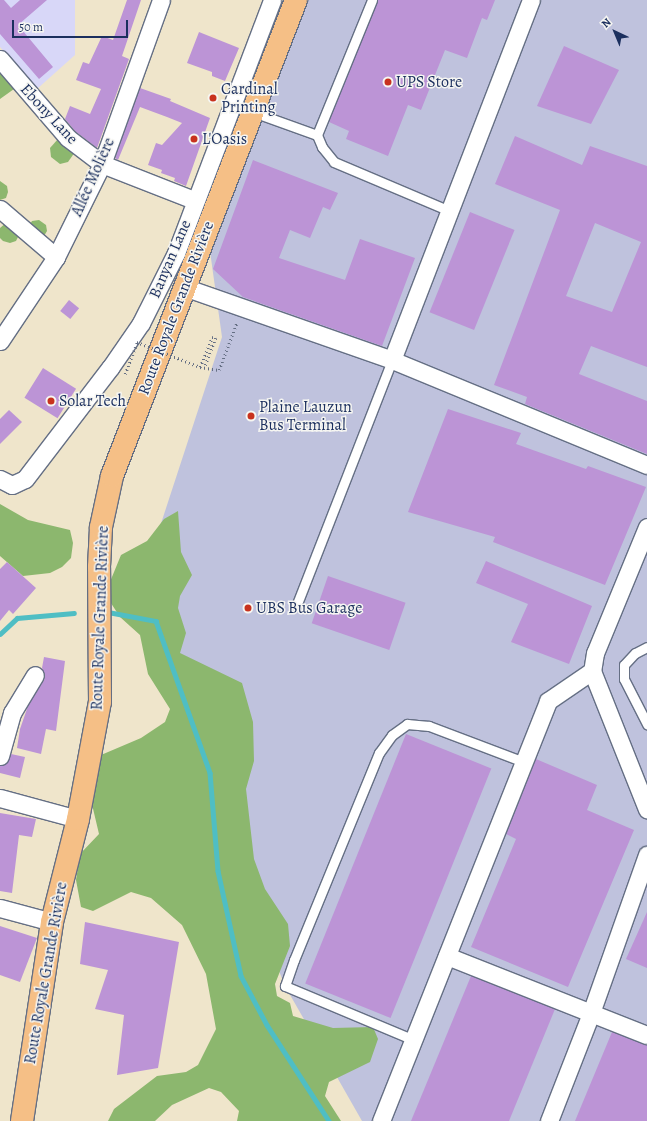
<!DOCTYPE html>
<meta charset="utf-8">
<style>
body{margin:0}
#map{position:relative;width:647px;height:1121px;overflow:hidden;background:#efe5cb;font-family:Alegreya,serif}
div>[style]{position:absolute}
[style*='--x']{left:calc(var(--x)*1px);top:calc(var(--y)*1px);width:calc(var(--w)*1px);rotate:calc(var(--a)*1deg)}
.built>*{inset:0;background:#d8d7f8}
.industrial>*{inset:0;background:#bfc2dd}
.forest>*{inset:0;background:#8cb76e}
.stream>*{height:4.5px;margin:-2.25px;padding:0 2.25px;transform-origin:2.25px;border-radius:2.25px;background:#4fbec4}
.building>*{inset:0;background:#bc94d6;transform-origin:0 0}
.path>*{height:2.5px;margin-top:-1.25px;transform-origin:0;background:repeating-linear-gradient(90deg,#656f84 0 1px,transparent 0 4px)}
.roads{filter:drop-shadow(1px 0 #656f84) drop-shadow(-1px 0 #656f84) drop-shadow(0 1px #656f84) drop-shadow(0 -1px #656f84)}
.service>*{height:9px;margin:-4.5px;padding:0 4.5px;transform-origin:4.5px;border-radius:4.5px;background:#fff}
.minor>*{height:17px;margin:-8.5px;padding:0 8.5px;transform-origin:8.5px;border-radius:8.5px;background:#fff}
.primary>*{height:22px;margin:-11px;padding:0 11px;transform-origin:11px;border-radius:11px;background:#f5bf86}
.path-bridge>*{height:2.5px;margin-top:-1.25px;transform-origin:0;background:repeating-linear-gradient(90deg,#656f84 0 1px,transparent 0 4px)}
.dots>*{width:11px;height:11px;translate:-50% -50%;box-sizing:border-box;border:2px solid #f6f6f2;border-radius:50%}
span{translate:-50% -50%;white-space:nowrap;text-align:center;line-height:1.15;-webkit-text-stroke:3px #f6f6f2;paint-order:stroke}
.poi-label{font-size:16px;color:#1b2f5e}
.left{translate:0 -50%;text-align:left}
.street-label{font-size:16px;color:#1b2f5e}
.north{position:absolute;left:595px;top:12px;width:40px;height:40px;-webkit-text-stroke:3px #f6f6f2;paint-order:stroke;rotate:316deg;font-size:11px;font-weight:700;line-height:16px;text-align:center;color:#1b2f5e}
.north::after{content:'';display:block;margin:auto;width:14px;height:18px;background:#1b2f5e;clip-path:polygon(50% 0,100% 100%,50% 72%,0 100%)}
.scale{position:absolute;left:12px;top:20px;width:116px;height:18px;box-sizing:border-box;border:2px solid #1b2f5e;border-top:0;padding-left:5px;font-size:12px;line-height:14px;white-space:nowrap;color:#1b2f5e;-webkit-text-stroke:3px #f6f6f2;paint-order:stroke}
</style>
<div id="map">
<div class="built">
<div style="clip-path:polygon(0 0,75px 0,75px 55px,37px 89px,0 47px)"></div>
</div>
<div class="industrial">
<div style="clip-path:polygon(303px 0,647px 0,647px 1121px,362px 1121px,285px 986px,134px 606px,222px 337px,208px 237px)"></div>
</div>
<div class="forest">
<div style="clip-path:polygon(0 67px,4px 77px,13px 82px,14px 89px,0 99px)"></div>
<div style="clip-path:polygon(58px 139px,62px 139px,75px 152px,68px 162px,60px 164px,51px 157px,50px 148px)"></div>
<div style="clip-path:polygon(0 181px,7px 186px,8px 192px,6px 198px,0 200px)"></div>
<div style="clip-path:polygon(39px 220px,46px 225px,47px 231px,44px 236px,29px 226px,32px 221px)"></div>
<div style="clip-path:polygon(7px 222px,19px 235px,16px 241px,10px 243px,3px 241px,0 238px,0 228px)"></div>
<div style="clip-path:polygon(0 504px,28px 520px,70px 530px,73px 543px,71px 558px,62px 567px,50px 573px,23px 576px,0 556px)"></div>
<div style="clip-path:polygon(178px 511px,181px 552px,192px 575px,180px 596px,178px 608px,186px 633px,180px 653px,242px 683px,253px 722px,254px 761px,246px 789px,254px 859px,265px 889px,288px 924px,290px 946px,275px 984px,277px 996px,290px 1003px,293px 1016px,333px 1028px,373px 1027px,378px 1039px,370px 1062px,329px 1082px,325px 1096px,341px 1121px,237px 1121px,239px 1111px,221px 1092px,209px 1088px,172px 1105px,155px 1121px,108px 1121px,114px 1109px,157px 1076px,186px 1072px,198px 1065px,216px 1029px,206px 974px,182px 925px,151px 898px,131px 892px,93px 911px,81px 907px,76px 880px,80px 854px,99px 834px,90px 796px,101px 755px,141px 738px,165px 722px,170px 709px,148px 674px,140px 635px,120px 617px,105px 594px,121px 555px,147px 541px,164px 519px)"></div>
</div>
<div class="stream">
<div style="--x:108;--y:612;--w:49;--a:10.6"></div>
<div style="--x:156;--y:621;--w:161;--a:70.4"></div>
<div style="--x:210;--y:773;--w:98;--a:85.3"></div>
<div style="--x:218;--y:871;--w:107;--a:77.6"></div>
<div style="--x:241;--y:976;--w:55;--a:62"></div>
<div style="--x:267;--y:1025;--w:114;--a:57.1"></div>
<div style="--x:0;--y:634;--w:23;--a:-43"></div>
<div style="--x:17;--y:618;--w:57;--a:-5"></div>
</div>
<div class="building">
<div style="clip-path:polygon(0 0,4px 0,11px 8px,20px 0,47px 0,18px 25px,53px 67px,39px 79px,0 34px)"></div>
<div style="clip-path:polygon(127px 0,141px 0,122px 56px,129px 59px,97px 148px,75px 131px,65px 119px,70px 106px,90px 114px,101px 89px,76px 80px,83px 62px,89px 64px,102px 36px,113px 40px)"></div>
<div style="clip-path:polygon(378px 0,495px 0,487px 20px,482px 18px,467px 58px,445px 50px,421px 110px,408px 105px,388px 156px,346px 139px,349px 131px,329px 122px)"></div>
<div style="clip-path:polygon(199px 32px,239px 48px,225px 81px,212px 76px,212px 72px,187px 63px)"></div>
<div style="clip-path:polygon(564px 46px,619px 70px,591px 124px,537px 106px)"></div>
<div style="clip-path:polygon(140px 88px,171px 99px,170px 101px,210px 118px,186px 186px,174px 181px,175px 178px,161px 173px,162px 170px,148px 165px,156px 143px,162px 145px,182px 123px,167px 117px,140px 107px,118px 160px,115px 158px)"></div>
<div style="clip-path:polygon(evenodd,515px 136px,582px 165px,590px 146px,647px 166px,647px 367px,591px 346px,579px 374px,647px 401px,647px 454px,525px 404px,527px 397px,494px 385px,560px 210px,495px 184px,515px 136px,595px 223px,641px 242px,612px 312px,566px 296px,595px 223px)"></div>
<div style="clip-path:polygon(253px 160px,338px 193px,330px 210px,323px 207px,310px 238px,290px 230px,279px 258px,345px 280px,360px 239px,415px 258px,382px 346px,243px 297px,213px 269px)"></div>
<div style="left:470px;top:212px;width:48px;height:108px;rotate:22deg"></div>
<div style="left:69px;top:300px;width:13px;height:14px;rotate:39deg"></div>
<div style="left:43px;top:368px;width:39px;height:35px;rotate:32deg"></div>
<div style="clip-path:polygon(448px 409px,521px 433px,516px 444px,586px 469px,588px 466px,646px 487px,605px 585px,493px 542px,495px 537px,408px 512px)"></div>
<div style="clip-path:polygon(9px 410px,22px 422px,0 444px,0 419px)"></div>
<div style="clip-path:polygon(486px 561px,592px 606px,569px 664px,511px 642px,528px 604px,476px 583px)"></div>
<div style="clip-path:polygon(7px 562px,36px 588px,13px 614px,9px 610px,0 621px,0 569px)"></div>
<div style="left:328px;top:576px;width:82px;height:50px;rotate:19deg"></div>
<div style="clip-path:polygon(44px 657px,65px 661px,56px 731px,46px 729px,41px 754px,17px 748px,20px 729px,28px 706px,44px 680px,45px 675px,42px 668px)"></div>
<div style="left:406px;top:734px;width:92px;height:269px;rotate:22deg"></div>
<div style="clip-path:polygon(11px 754px,25px 757px,20px 778px,0 773px,0 766px,7px 763px)"></div>
<div style="clip-path:polygon(536px 759px,597px 785px,587px 810px,634px 830px,568px 987px,471px 947px,516px 839px,506px 834px)"></div>
<div style="clip-path:polygon(0 813px,36px 819px,32px 837px,19px 835px,12px 893px,0 891px)"></div>
<div style="clip-path:polygon(647px 912px,647px 968px,626px 959px)"></div>
<div style="clip-path:polygon(85px 922px,179px 942px,158px 1068px,117px 1075px,124px 1015px,95px 1009px,108px 970px,80px 964px)"></div>
<div style="clip-path:polygon(0 926px,37px 938px,20px 982px,0 975px)"></div>
<div style="clip-path:polygon(471px 976px,555px 1009px,509px 1121px,411px 1121px)"></div>
<div style="clip-path:polygon(612px 1032px,647px 1045px,647px 1121px,575px 1121px)"></div>
</div>
<div class="path">
<div style="--x:200;--y:367;--w:19;--a:9"></div>
<div style="--x:219;--y:370;--w:51;--a:-69.4"></div>
</div>
<div class="roads">
<div class="service">
<div style="--x:372;--y:0;--w:146;--a:112.2"></div>
<div style="--x:317;--y:135;--w:13;--a:67"></div>
<div style="--x:322;--y:147;--w:19;--a:51"></div>
<div style="--x:334;--y:162;--w:126;--a:22.9"></div>
<div style="--x:253;--y:112;--w:68;--a:19.8"></div>
<div style="--x:297;--y:604;--w:262;--a:-68.7"></div>
<div style="--x:647;--y:647;--w:13;--a:153"></div>
<div style="--x:635;--y:653;--w:16;--a:133"></div>
<div style="--x:624;--y:665;--w:14;--a:90"></div>
<div style="--x:624;--y:679;--w:51;--a:62.9"></div>
<div style="--x:414;--y:1040;--w:140;--a:-157.3"></div>
<div style="--x:285;--y:986;--w:28;--a:-71"></div>
<div style="--x:294;--y:960;--w:224;--a:-67.7"></div>
<div style="--x:379;--y:753;--w:22;--a:-54"></div>
<div style="--x:392;--y:735;--w:19;--a:-36"></div>
<div style="--x:407;--y:724;--w:22;--a:5"></div>
<div style="--x:429;--y:726;--w:102;--a:20.8"></div>
</div>
<div class="minor">
<div style="--x:0;--y:59;--w:104;--a:49.3"></div>
<div style="--x:68;--y:138;--w:43;--a:37.4"></div>
<div style="--x:102;--y:164;--w:99;--a:21.4"></div>
<div style="--x:0;--y:209;--w:74;--a:40.6"></div>
<div style="--x:184;--y:287;--w:220;--a:19.3"></div>
<div style="--x:392;--y:360;--w:276;--a:22.4"></div>
<div style="--x:0;--y:341;--w:101;--a:-56.3"></div>
<div style="--x:56;--y:257;--w:104;--a:-63.7"></div>
<div style="--x:102;--y:164;--w:174;--a:-70.2"></div>
<div style="--x:392;--y:360;--w:386;--a:-68.9"></div>
<div style="--x:0;--y:479;--w:13;--a:27"></div>
<div style="--x:12;--y:485;--w:14;--a:-25"></div>
<div style="--x:25;--y:479;--w:140;--a:-52.6"></div>
<div style="--x:110;--y:368;--w:55;--a:-55.4"></div>
<div style="--x:141;--y:323;--w:78;--a:-63.4"></div>
<div style="--x:176;--y:253;--w:271;--a:-69.2"></div>
<div style="--x:647;--y:527;--w:136;--a:112.4"></div>
<div style="--x:595;--y:653;--w:18;--a:99"></div>
<div style="--x:592;--y:671;--w:149;--a:68.3"></div>
<div style="--x:0;--y:756;--w:45;--a:-74.4"></div>
<div style="--x:12;--y:713;--w:44;--a:-58.8"></div>
<div style="--x:0;--y:798;--w:81;--a:15.1"></div>
<div style="--x:0;--y:908;--w:54;--a:15.1"></div>
<div style="--x:447;--y:956;--w:215;--a:21.6"></div>
<div style="--x:381;--y:1121;--w:452;--a:-68.3"></div>
<div style="--x:548;--y:701;--w:53;--a:-34.3"></div>
<div style="--x:549;--y:1121;--w:116;--a:-68.7"></div>
<div style="--x:591;--y:1013;--w:168;--a:-70.5"></div>
</div>
<div class="primary">
<div style="--x:22;--y:1121;--w:201;--a:-81.4"></div>
<div style="--x:52;--y:922;--w:106;--a:-75.8"></div>
<div style="--x:78;--y:819;--w:119;--a:-79.4"></div>
<div style="--x:100;--y:702;--w:135;--a:-90.4"></div>
<div style="--x:99;--y:567;--w:40;--a:-87.1"></div>
<div style="--x:101;--y:527;--w:52;--a:-77.8"></div>
<div style="--x:112;--y:476;--w:510;--a:-68.87"></div>
</div>
</div>
<div class="path-bridge">
<div style="--x:125;--y:374;--w:34;--a:-69"></div>
<div style="--x:137;--y:342;--w:68;--a:21.6"></div>
<div style="--x:200;--y:367;--w:32;--a:-68"></div>
<div style="--x:212;--y:337;--w:4;--a:14"></div>
<div style="--x:216;--y:338;--w:31;--a:111"></div>
</div>
<div class="dots">
<div style="left:388px;top:82px;background:#c8321e"></div>
<div style="left:213px;top:98px;background:#c8321e"></div>
<div style="left:194px;top:139px;background:#c8321e"></div>
<div style="left:51px;top:401px;background:#c8321e"></div>
<div style="left:251px;top:416px;background:#c8321e"></div>
<div style="left:248px;top:608px;background:#c8321e"></div>
</div>
<div class="poi-label">
<span class="left" style="left:396px;top:82px">UPS Store</span>
<span class="left" style="left:221px;top:98px">Cardinal<br>Printing</span>
<span class="left" style="left:202px;top:139px">L'Oasis</span>
<span class="left" style="left:59px;top:401px">Solar Tech</span>
<span class="left" style="left:259px;top:416px">Plaine Lauzun<br>Bus Terminal</span>
<span class="left" style="left:256px;top:608px">UBS Bus Garage</span>
</div>
<div class="street-label">
<span style="left:49px;top:114px;rotate:47deg">Ebony Lane</span>
<span style="left:93px;top:177px;rotate:-66deg">Allée Molière</span>
<span style="left:170px;top:259px;rotate:-67deg">Banyan Lane</span>
<span style="left:176px;top:308px;rotate:-69deg">Route Royale Grande Rivière</span>
<span style="left:100px;top:618px;rotate:-88deg">Route Royale Grande Rivière</span>
<span style="left:46px;top:973px;rotate:-80deg">Route Royale Grande Rivière</span>
</div>
<div class="north">N</div>
<div class="scale">50 m</div>
</div>
